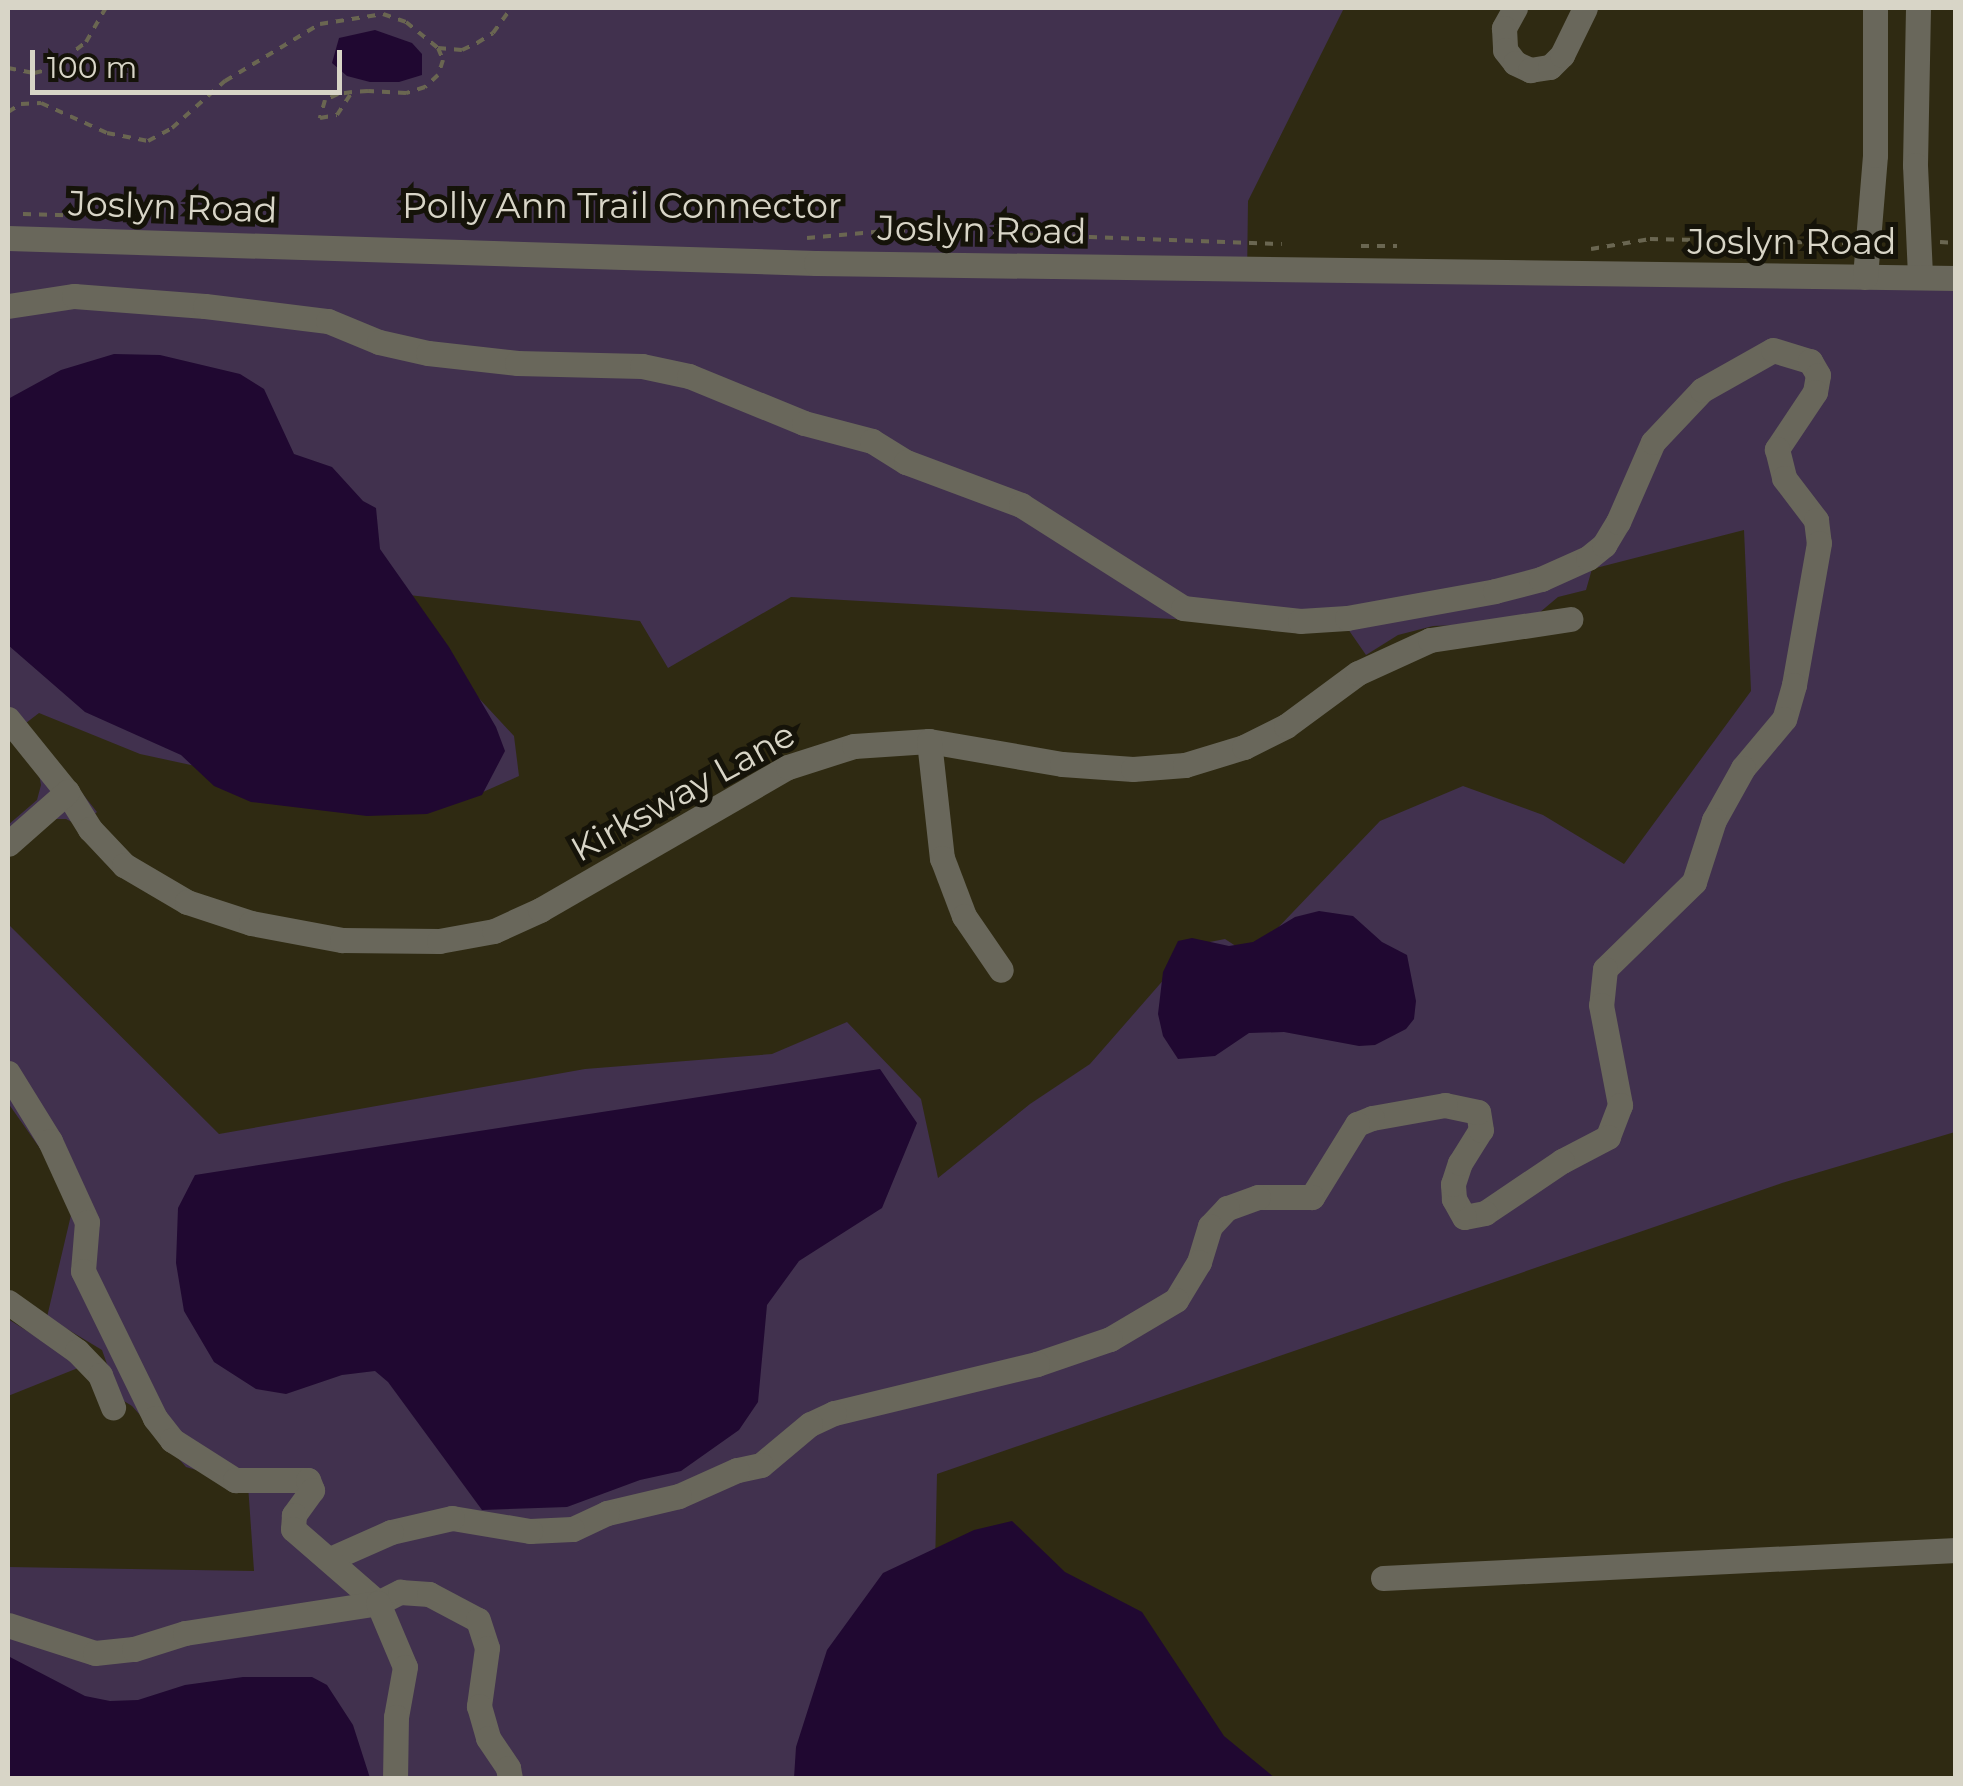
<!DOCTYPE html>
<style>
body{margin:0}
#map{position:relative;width:1963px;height:1786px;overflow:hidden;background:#2f2a12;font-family:Montserrat,sans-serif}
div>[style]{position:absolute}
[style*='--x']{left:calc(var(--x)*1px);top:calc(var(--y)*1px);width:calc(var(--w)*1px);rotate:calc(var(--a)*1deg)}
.green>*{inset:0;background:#41314e}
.water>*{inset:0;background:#200831}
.path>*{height:4px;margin-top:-2px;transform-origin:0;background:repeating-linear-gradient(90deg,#6a6651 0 8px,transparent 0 16px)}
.minor>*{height:25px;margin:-12.5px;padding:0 12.5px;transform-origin:12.5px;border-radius:12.5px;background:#69675b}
span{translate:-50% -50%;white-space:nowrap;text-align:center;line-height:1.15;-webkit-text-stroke:10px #151309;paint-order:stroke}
.street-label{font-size:35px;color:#d8d5c7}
.frame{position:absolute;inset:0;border:10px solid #d8d5c7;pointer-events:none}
.scale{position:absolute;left:30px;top:50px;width:312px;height:45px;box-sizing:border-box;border:5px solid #d8d5c7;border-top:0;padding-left:12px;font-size:30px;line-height:35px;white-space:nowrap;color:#d8d5c7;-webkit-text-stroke:8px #151309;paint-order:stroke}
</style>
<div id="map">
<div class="green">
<div style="clip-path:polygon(8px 8px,1344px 8px,1248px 201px,1247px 280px,1955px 290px,1955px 1132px,1782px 1183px,937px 1474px,934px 1616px,1122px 1778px,8px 1778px,8px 1567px,254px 1571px,248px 1485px,186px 1467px,132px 1406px,119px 1398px,102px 1350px,47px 1317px,75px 1198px,8px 1103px,8px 924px,219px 1134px,585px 1069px,772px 1054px,847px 1022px,921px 1099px,938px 1178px,1030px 1104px,1090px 1064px,1194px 945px,1225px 939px,1251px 956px,1380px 821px,1463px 786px,1543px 815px,1624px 864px,1751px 691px,1744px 530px,1592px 569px,1586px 590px,1558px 597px,1539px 613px,1511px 623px,1433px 626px,1398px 635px,1366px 655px,1348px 629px,791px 597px,668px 668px,640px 621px,400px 594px,424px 639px,514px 736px,519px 776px,465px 800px,251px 778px,140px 754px,39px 713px,26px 723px,97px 812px,80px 826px,66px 819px,50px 819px,8px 856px,8px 825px,37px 800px,41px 785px,39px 774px,8px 738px)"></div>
<div style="clip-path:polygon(8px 1319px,83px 1366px,8px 1396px)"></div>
</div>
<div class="water">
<div style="clip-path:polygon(375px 30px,412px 43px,422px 54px,422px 75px,399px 82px,370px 82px,347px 76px,332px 63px,339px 38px)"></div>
<div style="clip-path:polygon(114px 354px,160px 355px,240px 374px,264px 389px,294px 454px,332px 467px,363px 501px,376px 508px,380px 549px,449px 647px,496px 727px,505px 751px,482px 795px,427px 814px,367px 816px,251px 802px,214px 786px,181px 755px,85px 712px,8px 645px,8px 399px,61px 370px)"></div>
<div style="clip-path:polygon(1319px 911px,1353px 916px,1382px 942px,1407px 955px,1416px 1001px,1414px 1019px,1406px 1029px,1375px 1045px,1359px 1046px,1284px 1032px,1249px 1033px,1215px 1056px,1178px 1059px,1163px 1036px,1158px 1014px,1163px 972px,1178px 941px,1192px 938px,1229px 946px,1253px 942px,1295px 917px)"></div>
<div style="clip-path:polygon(880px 1069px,917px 1123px,882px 1208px,799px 1261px,767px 1305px,758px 1402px,739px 1430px,681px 1471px,640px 1480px,567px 1507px,482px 1510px,388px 1382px,375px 1371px,342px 1375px,286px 1394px,256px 1389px,214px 1362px,184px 1311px,176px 1263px,178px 1208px,195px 1175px)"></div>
<div style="clip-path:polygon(1012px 1521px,1065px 1572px,1142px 1612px,1224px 1736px,1275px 1778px,794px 1778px,796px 1747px,827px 1650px,883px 1573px,974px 1530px)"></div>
<div style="clip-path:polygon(8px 1656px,85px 1696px,110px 1701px,138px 1700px,185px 1685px,243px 1677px,312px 1677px,327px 1685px,353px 1725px,370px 1778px,8px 1778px)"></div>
</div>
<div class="path">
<div style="--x:438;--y:48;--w:24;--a:5"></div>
<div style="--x:462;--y:50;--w:17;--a:-25"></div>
<div style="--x:477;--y:43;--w:19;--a:-32"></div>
<div style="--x:493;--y:33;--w:31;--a:-54"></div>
<div style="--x:8;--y:68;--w:26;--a:11"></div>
<div style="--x:34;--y:73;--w:17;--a:-13"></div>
<div style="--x:51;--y:69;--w:44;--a:-37.6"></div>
<div style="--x:86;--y:42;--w:39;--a:-60"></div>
<div style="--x:8;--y:112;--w:15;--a:-32"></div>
<div style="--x:21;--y:104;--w:20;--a:-3"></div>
<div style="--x:41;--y:103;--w:72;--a:24.4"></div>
<div style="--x:107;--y:133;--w:42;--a:11"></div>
<div style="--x:148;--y:141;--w:27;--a:-28"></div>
<div style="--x:172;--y:128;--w:71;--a:-41.6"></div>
<div style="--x:225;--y:81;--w:111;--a:-31"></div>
<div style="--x:320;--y:24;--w:64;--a:-9"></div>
<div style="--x:383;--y:14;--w:24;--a:19"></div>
<div style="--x:406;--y:22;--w:41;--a:39.1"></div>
<div style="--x:438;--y:48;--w:13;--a:67"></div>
<div style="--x:443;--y:60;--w:16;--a:108"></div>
<div style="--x:438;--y:75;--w:18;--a:137"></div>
<div style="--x:425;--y:87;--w:20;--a:162"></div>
<div style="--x:406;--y:93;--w:38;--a:-177"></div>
<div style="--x:368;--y:91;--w:16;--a:176"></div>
<div style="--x:352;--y:92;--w:14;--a:172"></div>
<div style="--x:338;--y:94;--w:14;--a:155"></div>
<div style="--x:325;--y:100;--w:19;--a:106"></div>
<div style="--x:320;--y:118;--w:17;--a:-10"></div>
<div style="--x:337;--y:115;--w:27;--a:-57"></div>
<div style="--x:23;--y:214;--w:105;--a:1.6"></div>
<div style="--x:807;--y:238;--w:90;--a:-5.1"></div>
<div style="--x:897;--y:230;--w:385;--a:2.1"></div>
<div style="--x:1940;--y:242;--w:16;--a:4"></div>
<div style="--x:1361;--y:246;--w:36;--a:0"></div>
<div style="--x:1591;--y:249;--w:60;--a:-9.6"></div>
<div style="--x:1650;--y:239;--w:196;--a:1.2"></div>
</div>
<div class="minor">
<div style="--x:1515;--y:8;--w:23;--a:119"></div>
<div style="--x:1504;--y:28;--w:22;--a:87"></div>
<div style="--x:1505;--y:50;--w:16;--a:52"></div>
<div style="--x:1515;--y:63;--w:17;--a:25"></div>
<div style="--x:1530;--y:70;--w:20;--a:-9"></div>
<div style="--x:1550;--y:67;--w:17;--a:-45"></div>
<div style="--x:1562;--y:55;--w:52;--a:-63.9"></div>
<div style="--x:1918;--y:8;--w:157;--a:91.1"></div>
<div style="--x:1915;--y:165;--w:112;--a:87.4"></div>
<div style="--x:8;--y:238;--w:808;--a:1.77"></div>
<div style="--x:816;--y:263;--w:1140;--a:0.75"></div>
<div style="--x:1865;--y:277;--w:122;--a:-85.3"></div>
<div style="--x:1875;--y:155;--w:147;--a:-90"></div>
<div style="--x:8;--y:306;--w:67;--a:-8.6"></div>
<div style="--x:74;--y:296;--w:131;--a:4.4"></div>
<div style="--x:205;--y:306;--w:124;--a:7"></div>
<div style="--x:328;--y:321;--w:55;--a:22.4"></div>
<div style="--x:379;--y:342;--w:50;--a:12.7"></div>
<div style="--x:428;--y:353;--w:90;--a:6.4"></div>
<div style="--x:517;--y:363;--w:125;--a:1.4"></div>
<div style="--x:642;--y:366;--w:48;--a:12"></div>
<div style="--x:689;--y:376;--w:124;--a:22.2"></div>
<div style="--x:804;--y:423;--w:70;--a:14.8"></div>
<div style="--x:872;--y:441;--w:40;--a:32"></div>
<div style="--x:906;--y:462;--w:123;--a:20.5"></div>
<div style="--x:1021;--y:505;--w:192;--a:32.4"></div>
<div style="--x:1183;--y:608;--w:118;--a:6.3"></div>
<div style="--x:1300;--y:621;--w:47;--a:-3.7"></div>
<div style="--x:1347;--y:618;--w:150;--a:-10.3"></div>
<div style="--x:1495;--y:591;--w:48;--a:-14.6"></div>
<div style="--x:1541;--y:579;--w:51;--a:-24.1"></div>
<div style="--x:1588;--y:558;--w:21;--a:-39"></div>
<div style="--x:1604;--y:545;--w:27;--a:-59"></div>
<div style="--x:1618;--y:522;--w:87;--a:-66.4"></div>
<div style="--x:1653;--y:442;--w:71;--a:-46.7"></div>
<div style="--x:1702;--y:390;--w:81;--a:-29.4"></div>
<div style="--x:1773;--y:350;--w:39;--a:17"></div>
<div style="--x:1810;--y:361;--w:16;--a:60"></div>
<div style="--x:1818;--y:375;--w:17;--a:100"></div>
<div style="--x:1815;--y:392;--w:69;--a:123.7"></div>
<div style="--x:1777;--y:449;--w:30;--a:76"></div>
<div style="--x:1784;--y:478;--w:53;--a:52.7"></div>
<div style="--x:1816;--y:520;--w:23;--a:83"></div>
<div style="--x:1819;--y:543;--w:144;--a:100"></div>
<div style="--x:1794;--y:685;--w:35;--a:106"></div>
<div style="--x:1784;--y:719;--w:64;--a:129.9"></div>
<div style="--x:1743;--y:768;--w:60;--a:119.1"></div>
<div style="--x:1714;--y:820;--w:65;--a:107.9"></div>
<div style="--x:1694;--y:882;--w:124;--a:135.7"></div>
<div style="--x:1605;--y:969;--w:36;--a:96"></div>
<div style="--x:1601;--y:1005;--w:102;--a:79.2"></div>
<div style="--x:1620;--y:1105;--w:34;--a:111"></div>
<div style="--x:1608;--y:1137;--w:52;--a:152.4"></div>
<div style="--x:1562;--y:1161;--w:93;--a:146"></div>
<div style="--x:1485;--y:1213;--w:21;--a:169"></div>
<div style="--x:1464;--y:1217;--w:21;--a:-119"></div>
<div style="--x:1454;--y:1199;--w:15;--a:-94"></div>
<div style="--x:1453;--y:1184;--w:22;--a:-72"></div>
<div style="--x:1460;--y:1163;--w:39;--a:-58"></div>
<div style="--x:1481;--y:1130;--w:18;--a:-99"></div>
<div style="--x:1478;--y:1112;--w:34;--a:-168"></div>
<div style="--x:1445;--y:1105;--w:74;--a:169.9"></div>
<div style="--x:1372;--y:1118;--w:16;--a:158"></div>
<div style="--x:1357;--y:1124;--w:86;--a:121.7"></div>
<div style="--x:1312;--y:1197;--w:54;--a:180"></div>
<div style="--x:1258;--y:1197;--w:33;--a:160"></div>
<div style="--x:1227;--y:1208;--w:25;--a:133"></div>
<div style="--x:1210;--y:1226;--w:38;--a:107"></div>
<div style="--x:1199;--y:1262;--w:44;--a:121.2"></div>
<div style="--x:1176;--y:1300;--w:77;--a:149.4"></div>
<div style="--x:1110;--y:1339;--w:77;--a:161.1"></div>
<div style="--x:1037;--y:1364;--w:209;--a:166.4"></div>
<div style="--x:834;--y:1413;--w:26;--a:155"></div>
<div style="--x:810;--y:1424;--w:64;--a:140.1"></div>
<div style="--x:761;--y:1465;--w:25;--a:168"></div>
<div style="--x:737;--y:1470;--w:64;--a:155.9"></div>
<div style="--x:679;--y:1496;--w:74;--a:166.7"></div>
<div style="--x:607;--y:1513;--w:38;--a:155"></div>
<div style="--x:572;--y:1529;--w:42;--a:177.3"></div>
<div style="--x:530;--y:1531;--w:79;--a:-170.5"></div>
<div style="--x:452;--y:1518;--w:63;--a:167.1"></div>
<div style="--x:391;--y:1532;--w:67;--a:156.1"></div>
<div style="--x:8;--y:719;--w:94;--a:51.1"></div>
<div style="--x:67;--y:792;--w:44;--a:58.1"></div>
<div style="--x:90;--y:829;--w:50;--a:46.6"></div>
<div style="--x:124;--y:865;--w:73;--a:30.4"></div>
<div style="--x:187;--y:902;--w:67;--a:18.2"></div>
<div style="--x:251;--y:923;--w:93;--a:10.6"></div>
<div style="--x:342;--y:940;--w:97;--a:0.6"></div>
<div style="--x:439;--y:941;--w:56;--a:-10.3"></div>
<div style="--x:494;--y:931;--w:51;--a:-24.5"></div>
<div style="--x:540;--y:910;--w:286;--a:-30"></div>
<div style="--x:788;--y:767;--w:69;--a:-17.7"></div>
<div style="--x:854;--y:746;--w:75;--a:-3.8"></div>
<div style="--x:929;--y:741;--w:135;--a:9.8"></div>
<div style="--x:1062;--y:764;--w:71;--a:4"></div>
<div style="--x:1133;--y:769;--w:52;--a:-4.4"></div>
<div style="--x:1185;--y:765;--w:62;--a:-17"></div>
<div style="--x:1244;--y:747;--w:47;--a:-26.6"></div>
<div style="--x:1286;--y:726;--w:89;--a:-36.4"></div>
<div style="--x:1358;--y:673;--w:79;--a:-24.6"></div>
<div style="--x:1430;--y:640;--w:142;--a:-8.5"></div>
<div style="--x:929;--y:741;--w:118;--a:83.7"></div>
<div style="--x:942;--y:858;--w:62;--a:69.2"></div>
<div style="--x:964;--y:916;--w:65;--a:55.6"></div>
<div style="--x:8;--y:844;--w:79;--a:-41.4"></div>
<div style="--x:8;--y:1073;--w:80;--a:58.3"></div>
<div style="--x:50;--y:1141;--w:89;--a:65.4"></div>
<div style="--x:87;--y:1222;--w:49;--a:94.7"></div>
<div style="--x:83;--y:1271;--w:164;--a:63.9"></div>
<div style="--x:155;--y:1418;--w:28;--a:52"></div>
<div style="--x:172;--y:1440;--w:75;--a:32.4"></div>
<div style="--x:235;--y:1480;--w:73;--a:0"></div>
<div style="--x:308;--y:1480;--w:11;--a:68"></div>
<div style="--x:312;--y:1490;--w:31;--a:126"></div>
<div style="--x:294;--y:1515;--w:14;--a:94"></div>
<div style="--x:293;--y:1529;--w:113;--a:41"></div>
<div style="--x:378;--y:1603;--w:25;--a:-27"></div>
<div style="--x:400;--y:1592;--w:29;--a:4"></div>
<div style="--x:429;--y:1594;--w:55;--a:28"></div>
<div style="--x:478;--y:1620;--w:29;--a:72"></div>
<div style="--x:487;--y:1648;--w:59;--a:97.9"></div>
<div style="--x:479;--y:1706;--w:33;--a:74"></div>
<div style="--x:488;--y:1738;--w:36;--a:56"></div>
<div style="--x:508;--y:1768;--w:10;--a:79"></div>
<div style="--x:8;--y:1302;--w:85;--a:35.4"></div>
<div style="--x:77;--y:1351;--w:33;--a:46"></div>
<div style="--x:100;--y:1375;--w:35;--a:68"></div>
<div style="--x:1383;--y:1578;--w:574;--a:-2.8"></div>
<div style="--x:8;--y:1625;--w:91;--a:17.8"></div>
<div style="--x:95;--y:1653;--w:39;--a:-6"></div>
<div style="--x:134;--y:1649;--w:53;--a:-17.4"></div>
<div style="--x:185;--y:1633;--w:195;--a:-8.8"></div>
<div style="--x:378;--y:1603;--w:69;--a:67.1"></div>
<div style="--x:405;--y:1667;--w:51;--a:100.2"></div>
<div style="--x:396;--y:1717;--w:61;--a:90.9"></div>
</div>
<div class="street-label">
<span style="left:622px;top:206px">Polly Ann Trail Connector</span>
<span style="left:173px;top:207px;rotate:2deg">Joslyn Road</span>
<span style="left:982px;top:230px;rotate:1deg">Joslyn Road</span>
<span style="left:1792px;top:242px">Joslyn Road</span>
<span style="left:683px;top:792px;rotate:-29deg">Kirksway Lane</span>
</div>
<div class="frame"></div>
<div class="scale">100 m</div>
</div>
